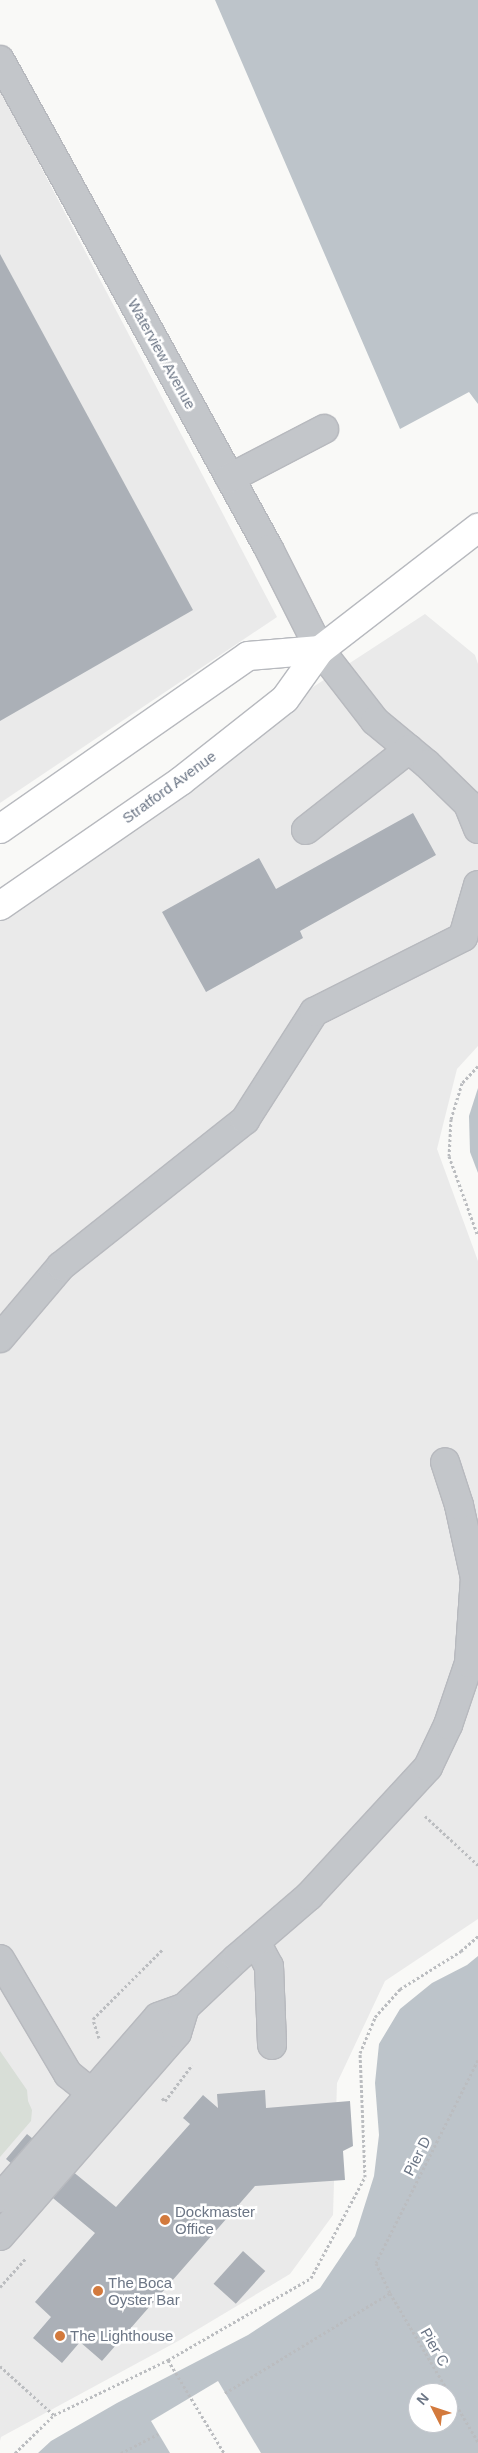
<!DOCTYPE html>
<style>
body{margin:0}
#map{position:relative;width:478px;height:2453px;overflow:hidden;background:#f9f9f7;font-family:Arial,sans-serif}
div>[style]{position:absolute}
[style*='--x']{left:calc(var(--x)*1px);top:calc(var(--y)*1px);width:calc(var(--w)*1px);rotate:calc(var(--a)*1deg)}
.built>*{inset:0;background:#eaeaea}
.green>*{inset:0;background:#d8ded7}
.water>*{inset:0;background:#bdc4ca}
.pier>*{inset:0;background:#f9f9f7}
.building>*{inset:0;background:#abb0b7;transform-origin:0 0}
.path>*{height:3px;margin-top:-1.5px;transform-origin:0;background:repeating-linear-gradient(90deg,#bbbdc0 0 2.5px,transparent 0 5px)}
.roads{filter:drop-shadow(1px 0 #b7b9be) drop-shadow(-1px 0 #b7b9be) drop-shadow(0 1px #b7b9be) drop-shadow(0 -1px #b7b9be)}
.minor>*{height:28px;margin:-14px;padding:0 14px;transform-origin:14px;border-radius:14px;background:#c3c6ca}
.major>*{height:28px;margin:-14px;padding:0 14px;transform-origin:14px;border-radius:14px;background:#fff}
.dots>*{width:14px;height:14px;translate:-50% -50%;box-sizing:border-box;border:2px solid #fff;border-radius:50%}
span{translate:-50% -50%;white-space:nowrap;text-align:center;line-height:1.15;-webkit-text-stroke:5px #fff;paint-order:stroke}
.street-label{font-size:15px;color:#6b7585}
.poi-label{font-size:15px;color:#6b7585}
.left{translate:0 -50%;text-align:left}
.north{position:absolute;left:408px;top:2383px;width:50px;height:50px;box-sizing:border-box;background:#fff;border:1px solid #c4c8ce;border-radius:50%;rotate:311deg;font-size:14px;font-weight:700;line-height:20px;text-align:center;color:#6b7585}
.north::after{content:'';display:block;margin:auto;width:18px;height:22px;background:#d37a3d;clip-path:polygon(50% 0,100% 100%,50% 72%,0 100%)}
</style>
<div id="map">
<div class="built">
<div style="clip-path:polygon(0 89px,277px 617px,0 803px)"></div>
<div style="clip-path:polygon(425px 614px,475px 655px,478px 664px,478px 1046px,457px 1069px,437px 1149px,478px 1261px,478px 1919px,385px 1981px,337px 2083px,333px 2215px,290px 2274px,180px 2340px,1px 2437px,0 2441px,0 891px)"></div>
</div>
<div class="green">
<div style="clip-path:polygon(0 2051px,27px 2090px,28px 2101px,32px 2110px,31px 2121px,0 2157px)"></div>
</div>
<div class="water">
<div style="clip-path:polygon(215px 0,478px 0,478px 404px,469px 392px,400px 429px)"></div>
<div style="clip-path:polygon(478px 1088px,478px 1173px,470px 1152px,469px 1116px)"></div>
<div style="clip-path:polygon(evenodd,478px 1956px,478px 2453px,38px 2453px,51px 2441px,117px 2403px,248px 2335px,320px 2288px,355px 2236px,374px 2176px,379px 2135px,375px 2083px,379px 2044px,400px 2009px,432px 1983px,467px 1965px,478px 1956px,418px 2393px,448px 2393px,448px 2423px,418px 2423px,418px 2393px)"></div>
</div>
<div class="pier">
<div style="clip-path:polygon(218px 2381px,261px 2453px,170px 2453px,151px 2421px)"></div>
</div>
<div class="building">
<div style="clip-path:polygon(0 254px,193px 610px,0 721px)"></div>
<div style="clip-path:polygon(413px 813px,436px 855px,300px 931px,303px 938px,206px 992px,162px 912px,259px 858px,276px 889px)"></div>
<div style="clip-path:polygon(265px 2090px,266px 2108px,350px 2101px,353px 2146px,343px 2151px,345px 2180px,255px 2186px,102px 2361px,80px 2342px,62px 2363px,33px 2338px,51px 2317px,35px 2302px,95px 2233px,6px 2159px,27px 2134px,116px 2207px,190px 2124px,183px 2118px,203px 2095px,218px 2108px,217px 2094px)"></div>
<div style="left:243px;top:2251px;width:30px;height:44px;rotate:42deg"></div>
</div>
<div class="path">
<div style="--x:478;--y:1066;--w:23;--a:133"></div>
<div style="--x:462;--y:1083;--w:38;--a:107"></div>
<div style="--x:451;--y:1119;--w:37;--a:93"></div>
<div style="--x:449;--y:1156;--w:85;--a:70.1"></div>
<div style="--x:425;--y:1816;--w:72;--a:42.8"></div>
<div style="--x:99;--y:2038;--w:20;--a:-108"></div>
<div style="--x:93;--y:2019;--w:99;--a:-45"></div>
<div style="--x:478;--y:2060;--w:227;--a:116.7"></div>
<div style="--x:376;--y:2263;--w:33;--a:65"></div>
<div style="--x:390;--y:2293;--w:173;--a:59.4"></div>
<div style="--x:162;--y:2098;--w:4;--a:45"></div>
<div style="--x:165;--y:2101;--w:45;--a:-53.1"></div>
<div style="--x:0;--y:2287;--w:38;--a:-48"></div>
<div style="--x:168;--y:2360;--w:109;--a:58.9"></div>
<div style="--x:0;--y:2366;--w:73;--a:42.2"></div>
<div style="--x:225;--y:2393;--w:193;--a:-31.2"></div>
<div style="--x:15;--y:2453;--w:54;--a:-44.3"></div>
<div style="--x:54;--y:2415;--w:127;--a:-25.8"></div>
<div style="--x:168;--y:2360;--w:165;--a:-29.8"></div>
<div style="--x:311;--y:2278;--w:115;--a:-61.9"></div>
<div style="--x:365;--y:2177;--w:124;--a:-92.3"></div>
<div style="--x:360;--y:2053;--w:39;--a:-67"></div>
<div style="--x:375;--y:2017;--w:38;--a:-48"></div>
<div style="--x:400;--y:1989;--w:72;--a:-31.9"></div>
<div style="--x:461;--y:1951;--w:23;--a:-41"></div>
<div style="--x:121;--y:2453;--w:42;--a:-27.2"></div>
</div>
<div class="roads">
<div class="minor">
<div style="--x:0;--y:60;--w:558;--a:61.18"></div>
<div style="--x:269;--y:549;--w:113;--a:63.2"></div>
<div style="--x:320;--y:650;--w:90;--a:52.2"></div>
<div style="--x:375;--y:721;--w:67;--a:39.6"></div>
<div style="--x:427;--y:764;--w:57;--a:44.3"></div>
<div style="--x:468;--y:804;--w:27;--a:68"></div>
<div style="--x:230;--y:478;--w:106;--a:-27.5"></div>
<div style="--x:306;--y:830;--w:131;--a:-38.2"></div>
<div style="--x:0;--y:1338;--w:94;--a:-49.7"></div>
<div style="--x:61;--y:1266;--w:235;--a:-38.4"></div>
<div style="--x:245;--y:1120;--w:128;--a:-57.4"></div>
<div style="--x:314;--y:1012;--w:167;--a:-26.7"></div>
<div style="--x:463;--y:937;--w:54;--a:-73.9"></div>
<div style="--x:256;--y:1942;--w:27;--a:62"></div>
<div style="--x:269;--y:1966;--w:79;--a:87.8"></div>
<div style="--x:0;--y:1959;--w:134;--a:59.4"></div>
<div style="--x:68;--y:2074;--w:48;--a:39"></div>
<div style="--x:0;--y:2198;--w:240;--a:-48.9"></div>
<div style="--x:158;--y:2017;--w:29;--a:-20"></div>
<div style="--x:185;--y:2007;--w:71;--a:-43.3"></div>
<div style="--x:237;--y:1958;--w:95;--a:-40.7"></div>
<div style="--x:309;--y:1896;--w:176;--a:-47.3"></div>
<div style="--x:428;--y:1767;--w:47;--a:-64.5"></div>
<div style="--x:448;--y:1725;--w:65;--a:-71.3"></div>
<div style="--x:469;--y:1663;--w:85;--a:-86"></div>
<div style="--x:475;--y:1578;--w:75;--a:-102.4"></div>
<div style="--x:459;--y:1505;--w:45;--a:-108"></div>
<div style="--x:0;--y:2236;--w:269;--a:-48.9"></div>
<div style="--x:177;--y:2033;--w:27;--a:-73"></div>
</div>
<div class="major">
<div style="--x:0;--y:829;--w:302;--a:-34.9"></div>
<div style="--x:248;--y:656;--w:72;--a:-4.8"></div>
<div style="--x:0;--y:906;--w:220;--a:-34.6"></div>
<div style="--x:181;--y:781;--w:132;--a:-38.3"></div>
<div style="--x:285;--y:699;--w:60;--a:-54.5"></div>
<div style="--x:320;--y:650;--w:200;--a:-37.7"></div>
</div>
</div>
<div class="dots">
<div style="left:165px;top:2220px;background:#d37a3d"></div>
<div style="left:98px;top:2291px;background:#d37a3d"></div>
<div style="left:60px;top:2336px;background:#d37a3d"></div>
</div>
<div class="street-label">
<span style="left:162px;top:354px;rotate:61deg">Waterview Avenue</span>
<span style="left:169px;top:787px;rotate:-36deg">Stratford Avenue</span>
<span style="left:417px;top:2156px;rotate:-63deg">Pier D</span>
<span style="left:435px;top:2347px;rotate:60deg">Pier C</span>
</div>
<div class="poi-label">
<span class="left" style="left:175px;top:2220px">Dockmaster<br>Office</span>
<span class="left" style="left:108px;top:2291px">The Boca<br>Oyster Bar</span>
<span class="left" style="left:70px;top:2336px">The Lighthouse</span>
</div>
<div class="north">N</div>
</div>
